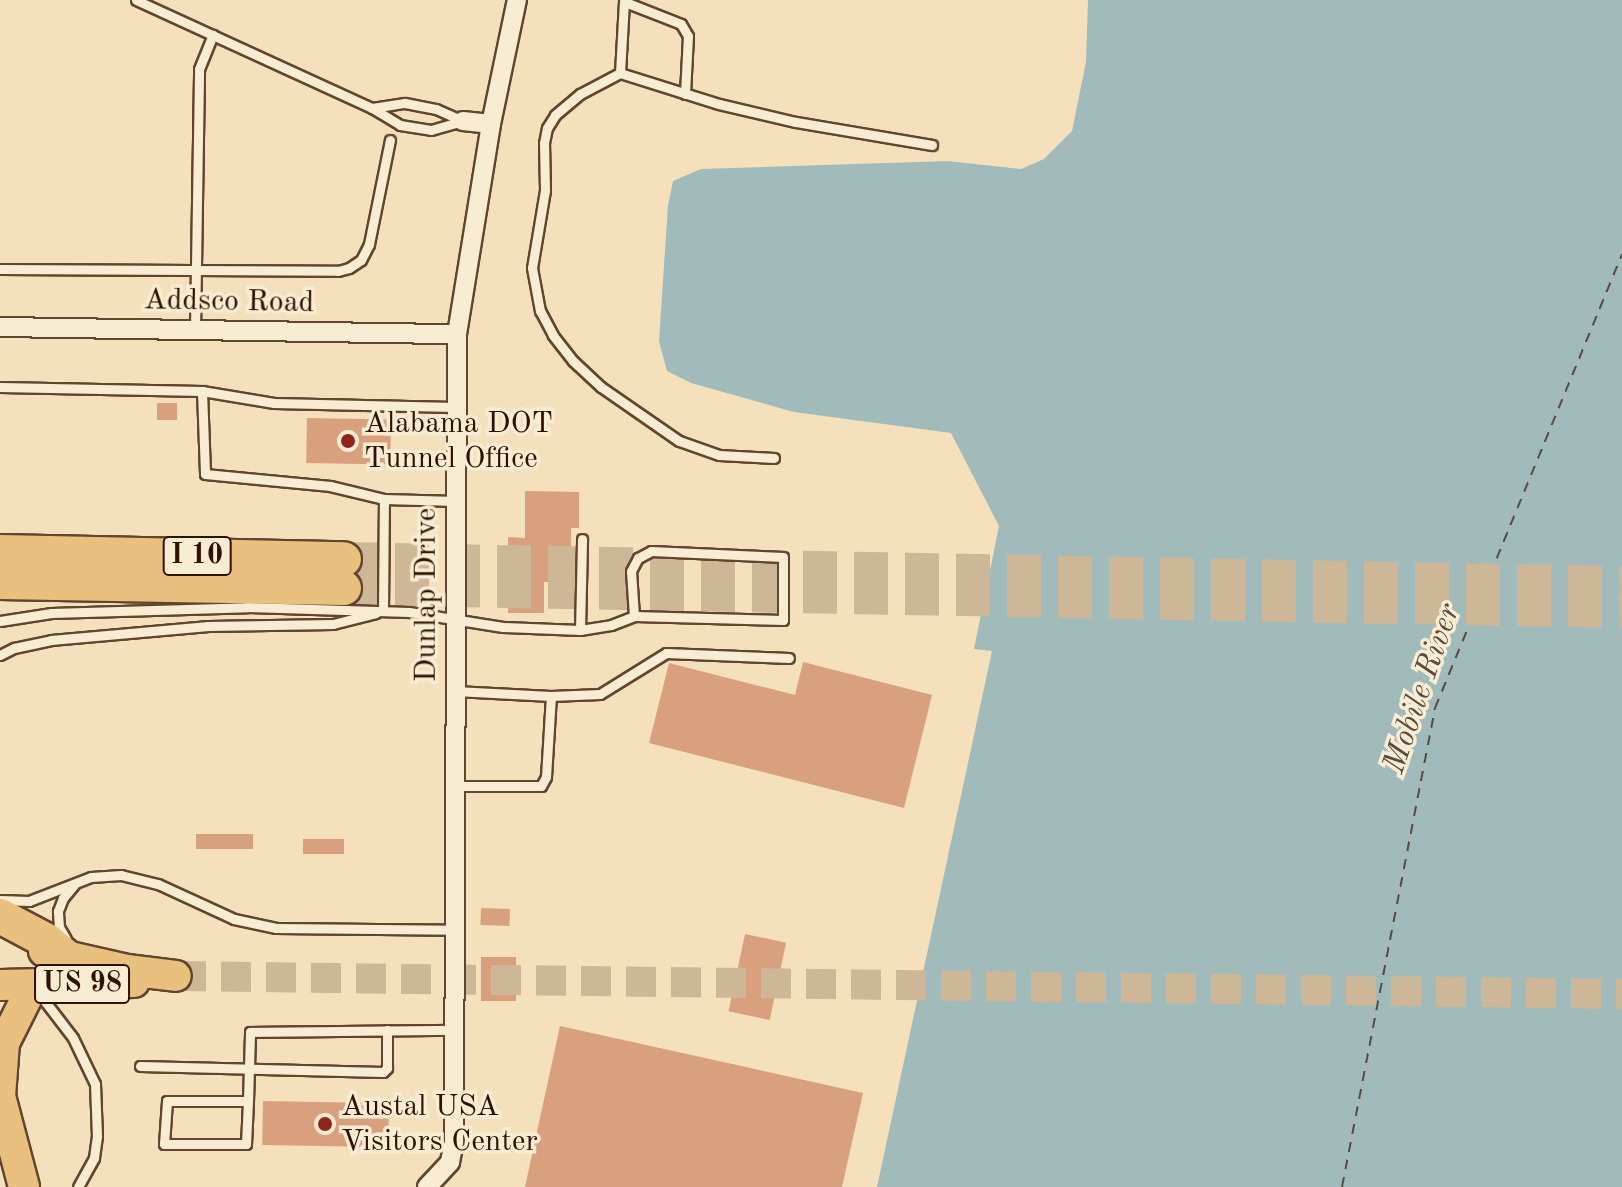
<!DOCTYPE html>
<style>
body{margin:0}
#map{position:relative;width:1622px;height:1187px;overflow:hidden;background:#f4e1bb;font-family:"Old Standard TT",serif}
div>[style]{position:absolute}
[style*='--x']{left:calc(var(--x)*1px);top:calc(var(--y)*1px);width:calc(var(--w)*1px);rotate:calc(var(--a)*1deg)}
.water>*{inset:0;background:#a1bbbb}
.ferry>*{height:2px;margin-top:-1px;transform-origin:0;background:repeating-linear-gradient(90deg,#584c41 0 10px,transparent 0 18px)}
.building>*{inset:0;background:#d9a07e;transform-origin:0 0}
.primary-tunnel>*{height:30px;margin-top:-15px;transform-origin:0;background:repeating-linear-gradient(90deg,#cdb796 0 30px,transparent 0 45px)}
.motorway-tunnel>*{height:34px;margin-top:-17px;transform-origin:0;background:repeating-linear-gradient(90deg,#cdb796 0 34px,transparent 0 51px)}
.roads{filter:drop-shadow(2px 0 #61452f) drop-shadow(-2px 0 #61452f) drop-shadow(0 2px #61452f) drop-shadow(0 -2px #61452f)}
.service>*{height:9px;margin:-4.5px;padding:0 4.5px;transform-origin:4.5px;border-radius:4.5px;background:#f8ecd3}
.minor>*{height:18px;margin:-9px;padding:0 9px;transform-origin:9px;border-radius:9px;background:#f8ecd3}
.primary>*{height:30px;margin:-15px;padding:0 15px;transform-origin:15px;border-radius:15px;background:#eac07e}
.motorway>*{height:34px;margin:-17px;padding:0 17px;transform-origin:17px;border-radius:17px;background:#eac07e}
.dots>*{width:22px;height:22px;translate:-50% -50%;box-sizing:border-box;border:4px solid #f8ecd3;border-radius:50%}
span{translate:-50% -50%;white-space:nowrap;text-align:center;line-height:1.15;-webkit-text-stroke:7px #f8ecd3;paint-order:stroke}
.shield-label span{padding:2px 6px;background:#f8ecd3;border:2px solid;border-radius:6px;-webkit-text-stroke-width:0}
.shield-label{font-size:28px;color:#301100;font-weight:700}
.street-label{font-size:30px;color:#301100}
.poi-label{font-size:30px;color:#301100}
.left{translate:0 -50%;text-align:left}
.water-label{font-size:32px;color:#584c41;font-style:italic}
</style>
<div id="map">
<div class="water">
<div style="clip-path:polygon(1088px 0,1622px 0,1622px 1187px,877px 1187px,992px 651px,974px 649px,999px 526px,951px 433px,794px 412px,691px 383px,667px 371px,659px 341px,668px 205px,673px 181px,701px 169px,948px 161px,1021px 169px,1044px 159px,1072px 131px,1086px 62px)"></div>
</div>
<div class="ferry">
<div style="--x:1342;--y:1187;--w:488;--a:-79"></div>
<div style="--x:1435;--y:708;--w:491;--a:-67.6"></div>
</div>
<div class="building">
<div style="left:157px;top:403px;width:20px;height:17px"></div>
<div style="left:307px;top:418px;width:84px;height:45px;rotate:1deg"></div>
<div style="clip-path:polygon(525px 491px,579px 492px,579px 528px,571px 528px,571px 582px,544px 582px,544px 613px,508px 613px,508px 537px,525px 538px)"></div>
<div style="clip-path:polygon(803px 662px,932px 695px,904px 808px,649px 743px,669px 663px,795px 695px)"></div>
<div style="left:196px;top:834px;width:57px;height:15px"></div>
<div style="left:303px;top:839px;width:41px;height:15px"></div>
<div style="left:481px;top:908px;width:29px;height:17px;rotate:2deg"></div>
<div style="left:745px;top:934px;width:42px;height:79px;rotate:12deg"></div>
<div style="left:481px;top:957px;width:35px;height:44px"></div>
<div style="clip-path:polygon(560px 1026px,863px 1093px,842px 1187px,525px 1187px)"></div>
<div style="left:263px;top:1101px;width:126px;height:44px;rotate:1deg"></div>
</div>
<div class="primary-tunnel">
<div style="--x:176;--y:976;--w:1446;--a:0.71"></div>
</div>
<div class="motorway-tunnel">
<div style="--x:344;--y:559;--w:1278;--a:1.08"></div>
<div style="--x:344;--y:588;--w:1278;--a:1.03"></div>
</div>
<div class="roads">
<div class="service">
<div style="--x:136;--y:0;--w:260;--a:24.6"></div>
<div style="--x:372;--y:108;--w:33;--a:31"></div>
<div style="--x:400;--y:125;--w:31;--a:9"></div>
<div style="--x:431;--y:130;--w:33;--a:-16"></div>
<div style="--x:625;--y:2;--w:60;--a:21.4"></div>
<div style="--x:681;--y:24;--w:14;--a:60"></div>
<div style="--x:688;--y:36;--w:58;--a:93"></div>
<div style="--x:620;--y:73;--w:72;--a:-86.8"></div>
<div style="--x:372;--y:108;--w:33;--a:-9"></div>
<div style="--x:405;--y:103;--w:32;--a:11"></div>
<div style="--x:436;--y:109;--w:30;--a:24"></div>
<div style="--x:0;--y:269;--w:338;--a:0.3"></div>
<div style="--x:338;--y:271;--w:11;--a:-15"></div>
<div style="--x:349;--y:268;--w:14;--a:-34"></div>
<div style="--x:361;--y:260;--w:18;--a:-63"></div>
<div style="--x:369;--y:244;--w:106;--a:-78.6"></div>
<div style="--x:195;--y:330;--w:261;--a:-89.1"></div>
<div style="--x:199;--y:69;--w:37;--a:-68"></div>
<div style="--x:0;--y:387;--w:202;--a:1.1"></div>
<div style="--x:202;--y:391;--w:73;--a:9.5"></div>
<div style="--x:274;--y:403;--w:181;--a:1.3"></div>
<div style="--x:202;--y:391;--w:83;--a:87.9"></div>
<div style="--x:205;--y:474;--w:126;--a:5.5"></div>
<div style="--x:330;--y:486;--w:56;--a:13.5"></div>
<div style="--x:384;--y:499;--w:72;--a:1.6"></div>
<div style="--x:774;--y:458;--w:55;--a:-176.9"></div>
<div style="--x:719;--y:455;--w:42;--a:-160.7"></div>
<div style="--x:679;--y:441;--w:95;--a:-145.3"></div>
<div style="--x:601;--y:387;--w:38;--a:-137"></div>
<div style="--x:573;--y:361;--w:33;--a:-128"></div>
<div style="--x:553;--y:335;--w:27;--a:-118"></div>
<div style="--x:540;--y:311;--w:44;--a:-100.5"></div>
<div style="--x:532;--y:268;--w:79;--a:-80.5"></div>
<div style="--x:545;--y:190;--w:47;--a:-91.2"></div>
<div style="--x:544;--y:143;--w:15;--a:-79"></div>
<div style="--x:547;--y:128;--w:15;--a:-58"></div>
<div style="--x:555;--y:115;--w:33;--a:-40"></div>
<div style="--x:580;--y:94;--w:45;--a:-27.7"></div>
<div style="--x:620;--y:73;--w:104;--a:17.4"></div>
<div style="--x:719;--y:104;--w:79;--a:13.2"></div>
<div style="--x:796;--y:122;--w:138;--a:9.6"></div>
<div style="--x:651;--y:551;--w:132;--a:2.6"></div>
<div style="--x:783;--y:557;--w:63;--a:90"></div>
<div style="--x:783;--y:620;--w:149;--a:-178.5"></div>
<div style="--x:634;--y:616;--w:45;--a:-93.8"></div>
<div style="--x:631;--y:571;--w:15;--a:-62"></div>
<div style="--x:638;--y:558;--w:15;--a:-28"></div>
<div style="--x:383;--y:610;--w:111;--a:-89.5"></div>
<div style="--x:0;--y:621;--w:52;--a:-8.9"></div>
<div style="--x:51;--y:613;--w:197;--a:-1.7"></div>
<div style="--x:248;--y:607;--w:161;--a:1.8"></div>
<div style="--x:409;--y:612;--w:95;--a:9.1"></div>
<div style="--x:503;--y:627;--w:77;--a:2.2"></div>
<div style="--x:580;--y:630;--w:31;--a:-9"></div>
<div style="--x:611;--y:625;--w:25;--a:-21"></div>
<div style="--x:580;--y:630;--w:91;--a:-88.7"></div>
<div style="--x:0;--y:655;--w:16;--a:-27"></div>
<div style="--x:14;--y:648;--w:38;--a:-12"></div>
<div style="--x:51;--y:640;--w:158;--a:-5.1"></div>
<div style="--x:208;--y:626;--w:125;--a:-0.9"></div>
<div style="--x:333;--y:624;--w:44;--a:-14.3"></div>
<div style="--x:455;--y:691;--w:96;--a:3"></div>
<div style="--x:551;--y:696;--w:49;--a:-2.3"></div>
<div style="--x:600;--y:694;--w:78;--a:-31.8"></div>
<div style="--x:666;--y:653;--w:123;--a:2.3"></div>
<div style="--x:455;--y:786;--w:86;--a:0"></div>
<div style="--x:541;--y:786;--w:10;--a:-61"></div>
<div style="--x:546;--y:777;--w:81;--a:-86.5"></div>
<div style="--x:0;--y:900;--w:29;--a:2"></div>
<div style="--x:29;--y:901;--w:66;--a:-21.2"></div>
<div style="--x:91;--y:877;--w:30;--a:-4"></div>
<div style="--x:121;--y:875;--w:38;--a:14"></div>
<div style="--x:158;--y:884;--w:84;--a:24.7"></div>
<div style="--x:234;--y:919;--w:43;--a:12.1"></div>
<div style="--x:276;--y:928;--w:178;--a:0.6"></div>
<div style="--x:66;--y:939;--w:14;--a:-120"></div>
<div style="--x:59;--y:927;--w:16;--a:-94"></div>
<div style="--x:58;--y:911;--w:14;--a:-69"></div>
<div style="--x:63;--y:898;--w:17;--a:-50"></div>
<div style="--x:37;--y:991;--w:59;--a:52.5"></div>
<div style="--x:73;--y:1038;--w:51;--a:64.4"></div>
<div style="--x:95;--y:1084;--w:52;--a:87.8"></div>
<div style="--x:97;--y:1136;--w:22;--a:98"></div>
<div style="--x:94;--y:1158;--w:33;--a:119"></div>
<div style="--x:140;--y:1066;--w:243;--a:1.4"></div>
<div style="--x:383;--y:1072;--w:6;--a:-45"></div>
<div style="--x:387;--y:1068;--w:38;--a:-90"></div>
<div style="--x:248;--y:1101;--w:81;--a:180"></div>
<div style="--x:167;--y:1101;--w:43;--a:94"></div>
<div style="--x:164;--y:1144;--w:82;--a:0"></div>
<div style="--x:246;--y:1144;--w:43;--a:-87.3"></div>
<div style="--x:248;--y:1101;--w:69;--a:-88.3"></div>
<div style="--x:250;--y:1032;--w:204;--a:-0.6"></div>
</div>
<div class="minor">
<div style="--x:463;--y:121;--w:28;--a:6"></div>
<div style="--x:0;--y:327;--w:457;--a:0.9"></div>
<div style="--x:427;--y:1187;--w:34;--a:-47"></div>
<div style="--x:450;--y:1162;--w:20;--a:-79"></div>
<div style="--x:454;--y:1142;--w:808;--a:-89.79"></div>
<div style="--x:457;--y:334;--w:213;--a:-80.8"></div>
<div style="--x:491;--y:124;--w:127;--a:-78.2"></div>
</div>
<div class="primary">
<div style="--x:44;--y:951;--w:85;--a:12.9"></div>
<div style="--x:127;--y:970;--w:49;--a:7"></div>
<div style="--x:0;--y:985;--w:134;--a:-1.3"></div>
<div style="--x:0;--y:1096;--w:94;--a:75.2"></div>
<div style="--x:0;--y:1097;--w:54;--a:-85.8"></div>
<div style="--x:4;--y:1043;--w:65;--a:-63.4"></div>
</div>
<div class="motorway">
<div style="--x:0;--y:552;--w:344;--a:1.2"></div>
<div style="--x:0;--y:582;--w:344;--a:1"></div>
<div style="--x:0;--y:916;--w:53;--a:28"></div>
<div style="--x:47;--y:941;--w:23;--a:40"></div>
</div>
</div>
<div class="dots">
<div style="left:348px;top:441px;background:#8f2418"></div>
<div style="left:325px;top:1124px;background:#8f2418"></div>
</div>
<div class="shield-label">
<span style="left:197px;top:556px">I 10</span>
<span style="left:82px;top:984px">US 98</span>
</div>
<div class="street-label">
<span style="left:229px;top:302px;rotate:1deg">Addsco Road</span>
<span style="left:427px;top:595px;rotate:-90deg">Dunlap Drive</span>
</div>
<div class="poi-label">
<span class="left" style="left:364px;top:441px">Alabama DOT<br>Tunnel Office</span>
<span class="left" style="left:341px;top:1124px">Austal USA<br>Visitors Center</span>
</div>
<div class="water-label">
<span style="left:1423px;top:689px;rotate:-71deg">Mobile River</span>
</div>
</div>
